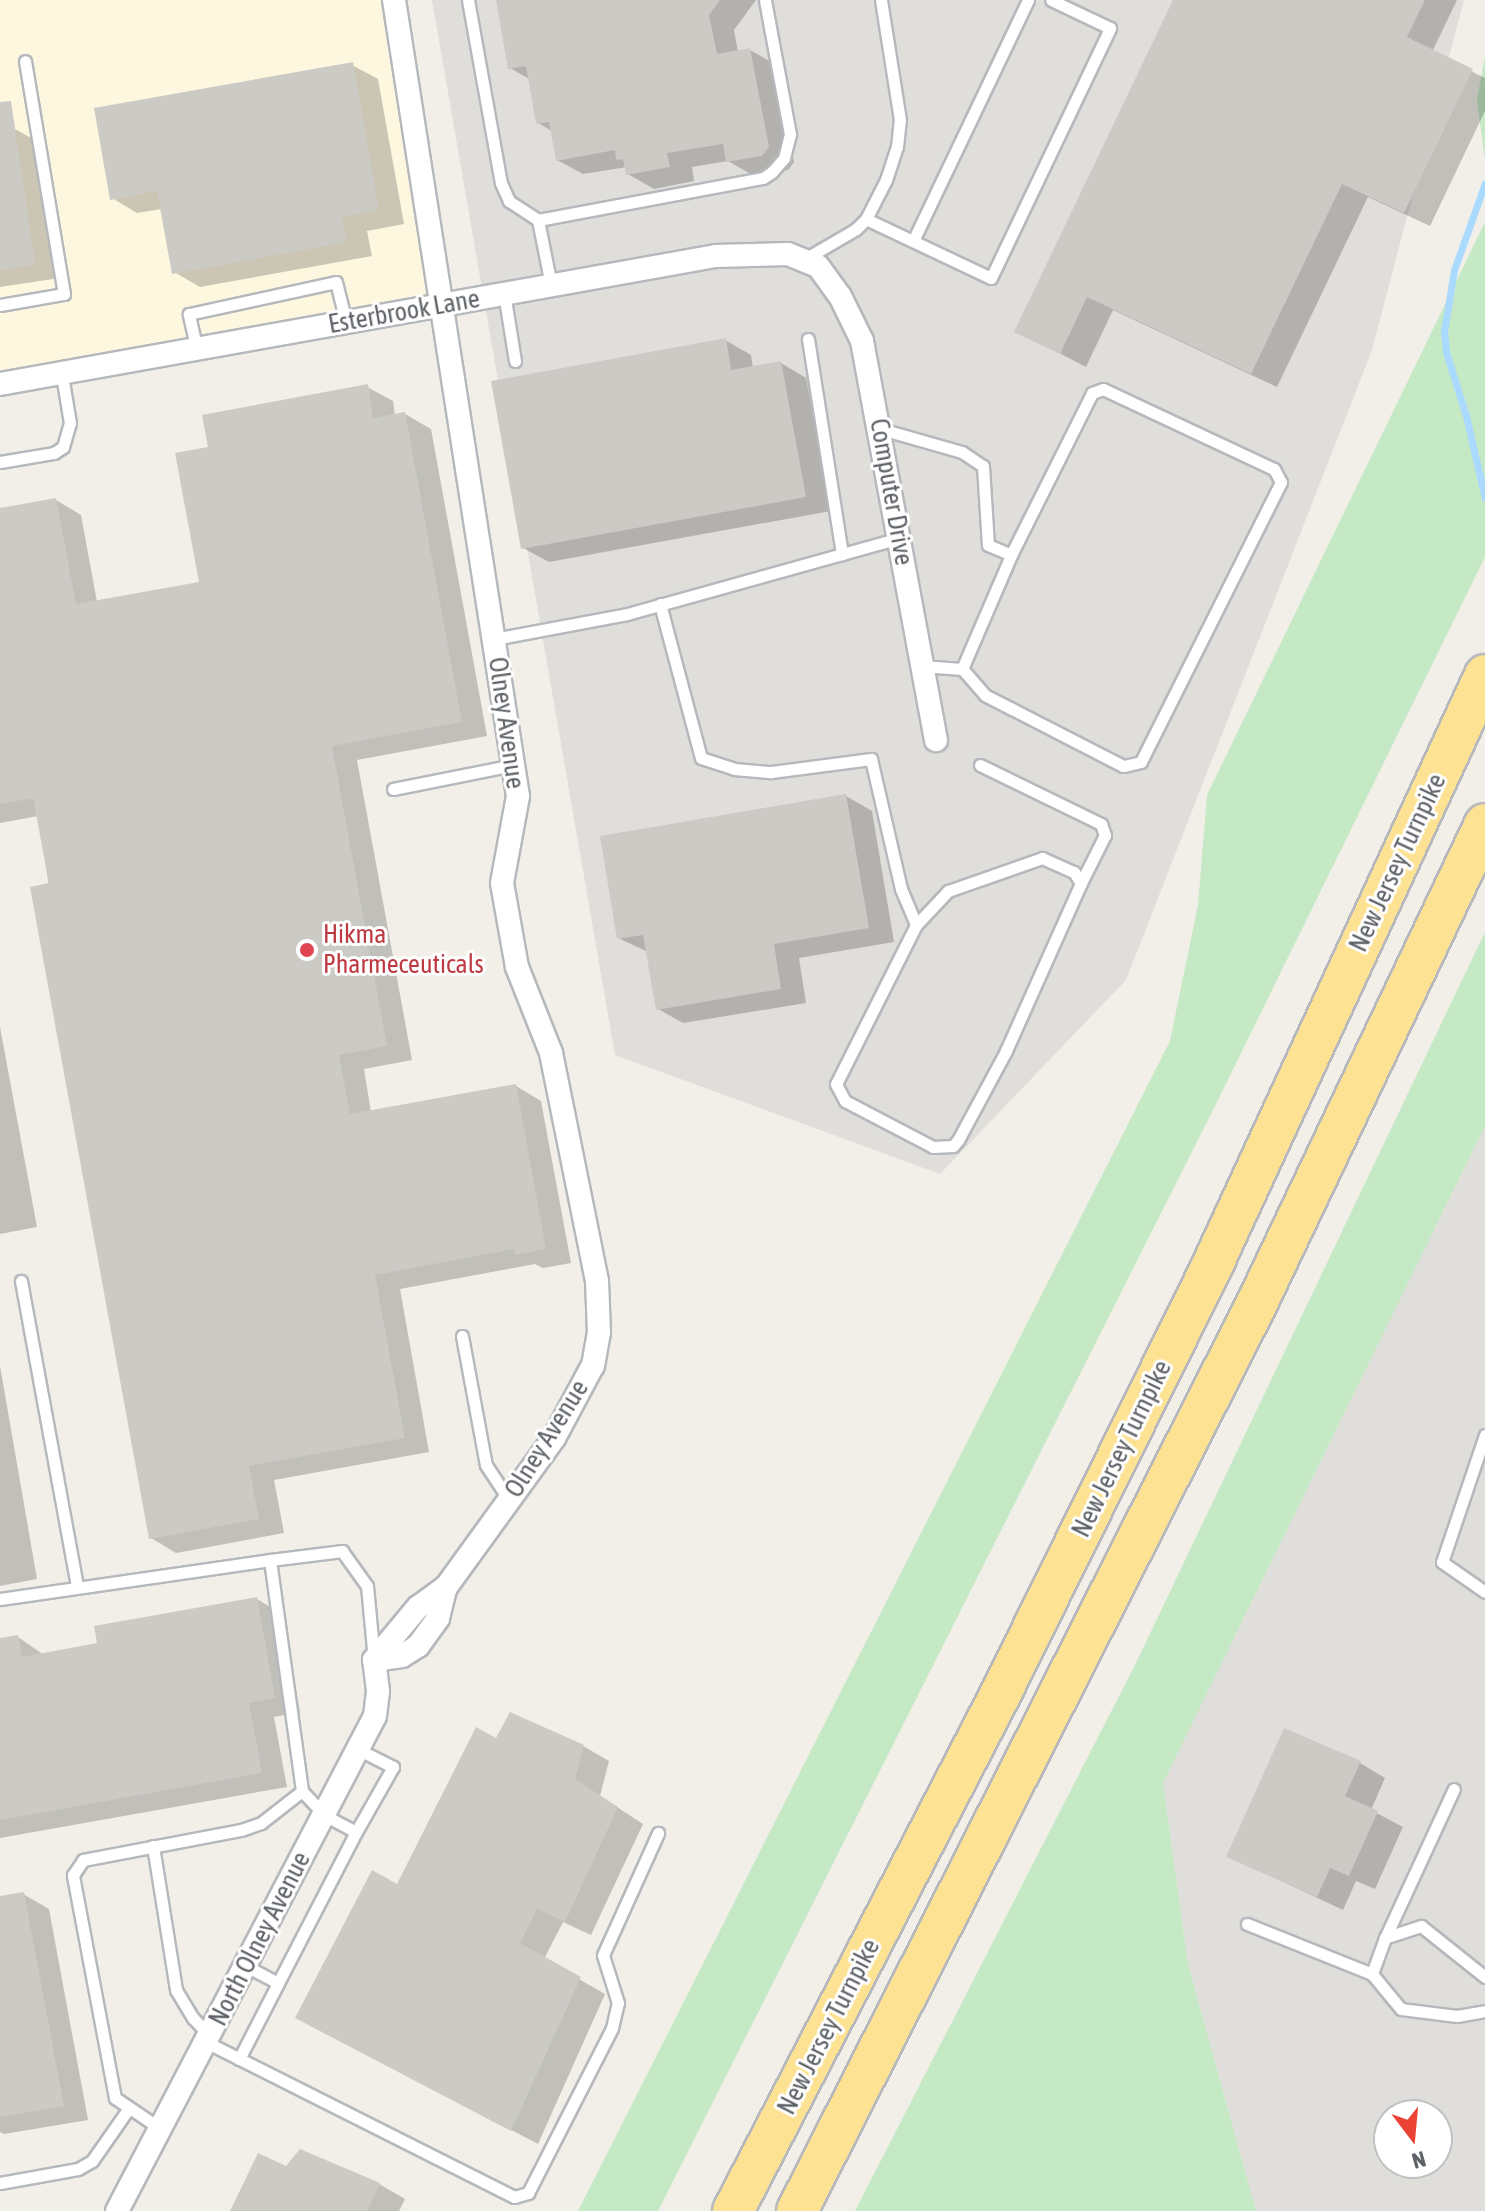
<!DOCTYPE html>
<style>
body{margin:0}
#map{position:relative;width:1485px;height:2211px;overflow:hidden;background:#f1efe8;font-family:"Asap Condensed",sans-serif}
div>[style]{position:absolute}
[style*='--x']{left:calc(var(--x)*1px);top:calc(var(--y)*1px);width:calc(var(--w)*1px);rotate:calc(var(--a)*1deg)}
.commercial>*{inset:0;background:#fef7e0}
.industrial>*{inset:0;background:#e0deda}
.green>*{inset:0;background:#c5e8c5}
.shadow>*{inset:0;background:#0003}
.stream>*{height:7px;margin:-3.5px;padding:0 3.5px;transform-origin:3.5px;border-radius:3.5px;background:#aadaff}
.building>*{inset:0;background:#cccac5}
.roads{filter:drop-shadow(2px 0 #b5b8bc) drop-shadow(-2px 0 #b5b8bc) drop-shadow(0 2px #b5b8bc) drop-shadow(0 -2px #b5b8bc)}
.service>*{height:11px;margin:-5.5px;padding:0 5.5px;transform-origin:5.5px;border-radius:5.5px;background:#fff}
.minor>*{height:22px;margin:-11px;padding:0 11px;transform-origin:11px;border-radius:11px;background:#fff}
.motorway>*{height:40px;margin:-20px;padding:0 20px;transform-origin:20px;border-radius:20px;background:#fde293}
.dots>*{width:22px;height:22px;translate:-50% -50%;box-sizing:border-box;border:4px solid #fff;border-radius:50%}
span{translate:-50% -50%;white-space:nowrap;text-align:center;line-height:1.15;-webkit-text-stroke:6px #fff;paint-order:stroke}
.street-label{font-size:26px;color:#5f6368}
.health-label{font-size:26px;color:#be3a42}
.left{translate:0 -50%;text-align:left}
.north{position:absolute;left:1373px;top:2099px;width:80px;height:80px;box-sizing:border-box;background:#fff;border:2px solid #bfc1c3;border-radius:50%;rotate:164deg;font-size:22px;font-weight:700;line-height:32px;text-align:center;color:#5f6368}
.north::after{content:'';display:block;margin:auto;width:28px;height:36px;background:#ea4335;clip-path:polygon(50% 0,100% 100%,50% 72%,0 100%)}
</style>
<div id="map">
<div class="commercial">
<div style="clip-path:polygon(0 0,389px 0,442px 305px,0 383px)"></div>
</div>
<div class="industrial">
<div style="clip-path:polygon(432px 0,1464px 0,1372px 350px,1126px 980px,940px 1174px,615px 1055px)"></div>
<div style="clip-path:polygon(evenodd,1485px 1126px,1485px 2211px,1256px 2211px,1188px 1964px,1163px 1783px,1485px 1126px,1389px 2115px,1437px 2115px,1437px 2163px,1389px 2163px,1389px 2115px)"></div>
</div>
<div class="green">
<div style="clip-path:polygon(1485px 56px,1485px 160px,1477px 100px)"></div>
<div style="clip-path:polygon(1485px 222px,1485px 557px,1213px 1110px,658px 2211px,578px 2211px,1170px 1041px,1198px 905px,1207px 795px)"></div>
<div style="clip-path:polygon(1485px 932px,1485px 1126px,1163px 1783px,1188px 1964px,1256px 2211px,855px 2211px,1135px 1665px)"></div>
</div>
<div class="shadow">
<div style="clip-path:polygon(498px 0,756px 0,734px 30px,738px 52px,750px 50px,776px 65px,794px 162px,788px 170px,754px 176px,728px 161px,692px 167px,694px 181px,654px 189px,628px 174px,627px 167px,583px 174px,557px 160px,552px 131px,538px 123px,531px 80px,510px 68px)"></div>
<div style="clip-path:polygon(1175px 0,1457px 0,1432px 52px,1485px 78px,1485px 111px,1430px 226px,1368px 197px,1277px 387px,1113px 310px,1086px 367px,1017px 331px)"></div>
<div style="clip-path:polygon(352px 65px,378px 79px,404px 224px,367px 231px,372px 256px,200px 287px,174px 272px,162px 209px,137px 213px,112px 198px)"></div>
<div style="clip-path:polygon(15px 129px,40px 143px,60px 278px,0 287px,0 131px)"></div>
<div style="clip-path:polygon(725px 340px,751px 355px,753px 368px,781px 363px,806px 378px,831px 511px,549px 562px,523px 548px)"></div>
<div style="clip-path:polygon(367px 387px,393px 401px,395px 416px,405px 414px,431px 429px,487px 736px,357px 760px,412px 1060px,364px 1069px,371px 1112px,516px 1086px,541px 1101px,571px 1263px,543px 1268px,535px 1264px,400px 1289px,429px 1452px,274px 1480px,284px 1533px,176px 1553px,151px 1538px,38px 816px,0 823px,0 510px,56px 500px,81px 515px,97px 602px,201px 583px,210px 449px)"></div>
<div style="clip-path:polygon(846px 796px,872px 811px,894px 942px,799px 958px,806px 1003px,683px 1023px,658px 1009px,648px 952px,618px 938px)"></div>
<div style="clip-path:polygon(0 1027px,37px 1227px,0 1234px)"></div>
<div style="clip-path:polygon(0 1366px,37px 1579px,0 1586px)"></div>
<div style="clip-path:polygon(257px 1599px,282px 1614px,300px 1712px,274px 1717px,287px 1787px,0 1838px,0 1640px,18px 1637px,44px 1655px,100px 1645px)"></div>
<div style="clip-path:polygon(497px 1740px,583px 1746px,609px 1761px,600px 1796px,643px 1824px,591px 1935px,563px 1922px,544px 1959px,605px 1994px,538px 2144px,323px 2032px,398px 1887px)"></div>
<div style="clip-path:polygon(1360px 1763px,1385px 1778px,1371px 1810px,1403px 1827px,1375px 1889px,1356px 1881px,1343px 1910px,1229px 1856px)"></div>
<div style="clip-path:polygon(23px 1894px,49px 1909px,88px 2120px,4px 2134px,0 2132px,0 1898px)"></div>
<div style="clip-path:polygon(287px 2169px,379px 2184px,405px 2199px,399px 2211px,232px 2211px)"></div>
</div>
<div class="stream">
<div style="--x:1485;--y:183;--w:92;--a:109.6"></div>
<div style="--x:1454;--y:270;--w:63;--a:99.2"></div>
<div style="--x:1444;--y:332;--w:20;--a:84"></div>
<div style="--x:1446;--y:352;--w:67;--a:72.6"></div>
<div style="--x:1466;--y:416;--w:84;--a:77"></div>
</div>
<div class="building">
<div style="clip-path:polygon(496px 0,720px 0,709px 15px,717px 54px,750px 48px,769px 147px,762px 156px,726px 162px,723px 144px,667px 153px,670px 167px,626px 175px,623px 159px,616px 160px,615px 150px,556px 161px,549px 122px,536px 124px,526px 66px,508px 69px)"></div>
<div style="clip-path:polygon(1173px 0,1425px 0,1407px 37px,1473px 69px,1404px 213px,1342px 184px,1251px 374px,1087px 297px,1060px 354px,1014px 332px)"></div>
<div style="clip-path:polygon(353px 62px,379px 210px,342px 217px,347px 242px,172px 274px,157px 191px,110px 200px,94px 108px)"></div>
<div style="clip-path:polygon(11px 101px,35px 264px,0 270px,0 102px)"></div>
<div style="clip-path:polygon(726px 338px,731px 370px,781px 361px,806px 497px,521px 549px,491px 381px)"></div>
<div style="clip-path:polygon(368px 384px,373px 418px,405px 412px,462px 722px,332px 746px,387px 1046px,339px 1055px,350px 1114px,516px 1084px,546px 1249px,515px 1255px,514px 1249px,375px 1275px,405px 1438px,249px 1466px,259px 1519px,149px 1539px,30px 887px,49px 883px,33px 798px,0 804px,0 508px,56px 498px,76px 604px,199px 582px,175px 453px,208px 447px,202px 415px)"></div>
<div style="clip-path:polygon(846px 794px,869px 928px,774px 944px,781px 989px,656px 1010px,643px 935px,617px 939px,600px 836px)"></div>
<div style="clip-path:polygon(257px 1597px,275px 1698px,249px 1703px,262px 1773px,0 1820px,0 1638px,18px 1635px,22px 1657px,97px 1643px,94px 1626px)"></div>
<div style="clip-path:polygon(510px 1712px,584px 1745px,575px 1779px,618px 1807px,565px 1922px,537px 1909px,520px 1943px,581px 1977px,511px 2131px,295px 2018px,372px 1870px,397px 1884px,476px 1727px,496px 1738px)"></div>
<div style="clip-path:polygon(1284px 1728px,1361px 1761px,1345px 1796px,1378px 1811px,1349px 1876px,1330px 1868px,1317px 1897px,1226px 1857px)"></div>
<div style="clip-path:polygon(24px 1892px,64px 2106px,0 2117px,0 1896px)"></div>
<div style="clip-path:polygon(300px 2149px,380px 2183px,367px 2211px,230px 2211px,258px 2153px,286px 2166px)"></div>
</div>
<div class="roads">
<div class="service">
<div style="--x:468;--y:0;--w:186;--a:79.8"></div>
<div style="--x:501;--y:183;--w:20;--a:66"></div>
<div style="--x:509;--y:201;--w:35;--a:33"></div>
<div style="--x:538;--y:220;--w:229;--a:-10.6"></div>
<div style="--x:763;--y:178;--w:11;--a:-34"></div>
<div style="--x:772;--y:172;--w:18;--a:-49"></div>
<div style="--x:784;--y:158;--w:25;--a:-76"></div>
<div style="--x:790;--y:134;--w:136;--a:-100.6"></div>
<div style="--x:866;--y:219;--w:138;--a:25.3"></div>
<div style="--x:991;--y:278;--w:277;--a:-64.5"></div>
<div style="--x:1110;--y:28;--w:65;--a:-154.6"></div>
<div style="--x:538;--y:220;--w:66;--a:78.7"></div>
<div style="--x:913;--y:241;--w:267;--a:-64.5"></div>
<div style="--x:803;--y:260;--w:61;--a:-30.3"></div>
<div style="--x:856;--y:229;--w:14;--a:-45"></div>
<div style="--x:866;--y:219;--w:44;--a:-62.9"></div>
<div style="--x:886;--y:180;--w:35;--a:-72"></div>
<div style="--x:897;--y:147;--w:27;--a:-84"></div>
<div style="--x:900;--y:120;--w:121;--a:-99"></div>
<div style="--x:504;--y:293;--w:69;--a:80.8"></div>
<div style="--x:0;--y:305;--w:65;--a:-9.8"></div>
<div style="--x:64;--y:294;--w:236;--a:-99.5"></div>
<div style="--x:808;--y:339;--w:218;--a:81"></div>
<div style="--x:197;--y:350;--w:37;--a:-103"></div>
<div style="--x:189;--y:314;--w:150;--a:-12.3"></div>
<div style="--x:336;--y:282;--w:41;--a:76"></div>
<div style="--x:881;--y:429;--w:84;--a:15.9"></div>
<div style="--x:962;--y:452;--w:25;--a:34"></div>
<div style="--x:983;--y:466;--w:79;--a:86.4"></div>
<div style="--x:988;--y:545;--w:25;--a:23"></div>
<div style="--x:1011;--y:555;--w:181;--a:-63.4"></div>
<div style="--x:1092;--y:393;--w:12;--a:-20"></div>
<div style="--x:1103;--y:389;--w:189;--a:25.1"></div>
<div style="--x:1274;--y:469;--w:15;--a:62"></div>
<div style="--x:1281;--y:482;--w:313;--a:116.6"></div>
<div style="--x:1141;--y:762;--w:18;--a:167"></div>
<div style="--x:1123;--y:766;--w:125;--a:-152.8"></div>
<div style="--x:1012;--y:709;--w:30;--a:-153"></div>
<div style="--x:985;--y:695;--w:35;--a:-131"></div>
<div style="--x:962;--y:669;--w:41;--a:-175.8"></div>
<div style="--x:0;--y:462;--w:55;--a:-9.5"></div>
<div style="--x:54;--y:453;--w:11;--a:-34"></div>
<div style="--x:63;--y:447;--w:25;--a:-74"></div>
<div style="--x:70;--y:423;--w:49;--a:-99.5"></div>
<div style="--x:660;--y:604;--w:159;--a:75.1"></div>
<div style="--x:701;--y:758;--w:35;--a:18"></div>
<div style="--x:734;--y:769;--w:37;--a:5"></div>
<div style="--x:771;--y:772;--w:101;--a:-7.4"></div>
<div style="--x:871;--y:759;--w:133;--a:77"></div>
<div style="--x:901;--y:889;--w:39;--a:67"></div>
<div style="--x:494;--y:639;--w:135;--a:-10.6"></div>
<div style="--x:627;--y:614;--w:282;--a:-15.6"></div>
<div style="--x:962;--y:669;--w:124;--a:-66.7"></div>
<div style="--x:980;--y:765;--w:135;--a:26"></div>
<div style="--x:1101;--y:824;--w:12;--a:70"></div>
<div style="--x:1105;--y:835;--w:54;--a:116.6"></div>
<div style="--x:393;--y:789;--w:122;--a:-11.3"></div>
<div style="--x:1042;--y:858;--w:35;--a:24"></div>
<div style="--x:1074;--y:872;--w:13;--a:58"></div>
<div style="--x:1081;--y:883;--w:184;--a:114.1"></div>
<div style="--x:1006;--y:1051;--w:101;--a:118.3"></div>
<div style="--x:958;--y:1140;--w:8;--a:130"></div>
<div style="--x:953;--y:1146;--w:20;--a:177"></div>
<div style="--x:933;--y:1147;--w:99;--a:-152.4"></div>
<div style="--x:845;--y:1101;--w:19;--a:-118"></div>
<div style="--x:836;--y:1084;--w:178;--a:-63.3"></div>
<div style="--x:916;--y:925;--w:47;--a:-46.7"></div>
<div style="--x:948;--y:891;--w:100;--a:-19.3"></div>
<div style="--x:21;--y:1281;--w:310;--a:79.6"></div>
<div style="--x:462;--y:1336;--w:131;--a:79.5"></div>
<div style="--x:486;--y:1465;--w:42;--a:56.7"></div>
<div style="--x:1485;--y:1435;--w:134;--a:108.7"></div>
<div style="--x:1442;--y:1562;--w:52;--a:34.9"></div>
<div style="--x:270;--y:1560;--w:73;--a:-7.1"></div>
<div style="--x:342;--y:1551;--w:43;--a:54.5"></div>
<div style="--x:367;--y:1586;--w:74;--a:84.6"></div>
<div style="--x:0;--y:1599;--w:273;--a:-8.2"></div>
<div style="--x:270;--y:1560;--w:233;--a:82.1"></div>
<div style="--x:302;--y:1791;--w:33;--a:47"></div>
<div style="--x:324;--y:1815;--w:36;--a:28"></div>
<div style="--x:356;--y:1832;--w:170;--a:117.3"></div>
<div style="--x:356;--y:1832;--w:75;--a:-60.4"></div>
<div style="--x:393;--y:1767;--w:39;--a:-153"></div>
<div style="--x:153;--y:1846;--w:146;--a:80.9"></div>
<div style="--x:176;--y:1990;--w:33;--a:59"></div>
<div style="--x:193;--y:2018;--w:23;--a:47"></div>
<div style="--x:1247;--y:1924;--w:135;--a:21.8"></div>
<div style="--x:1385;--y:1938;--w:164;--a:-65.2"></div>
<div style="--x:1485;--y:1977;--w:82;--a:-141.4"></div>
<div style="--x:1421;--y:1926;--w:38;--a:162"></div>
<div style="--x:1385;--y:1938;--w:38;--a:110"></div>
<div style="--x:1372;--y:1974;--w:45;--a:50.4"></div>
<div style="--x:1401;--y:2009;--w:56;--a:7.1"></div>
<div style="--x:1457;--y:2016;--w:28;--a:-10"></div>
<div style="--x:206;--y:2042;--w:345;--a:26.7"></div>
<div style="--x:514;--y:2197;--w:15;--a:-16"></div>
<div style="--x:528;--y:2193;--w:185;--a:-63"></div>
<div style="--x:612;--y:2028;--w:26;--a:-77"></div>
<div style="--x:618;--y:2003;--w:50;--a:-107.4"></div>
<div style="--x:603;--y:1955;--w:134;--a:-65.7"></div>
<div style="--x:239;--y:2059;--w:85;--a:-62.8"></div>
<div style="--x:278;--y:1983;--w:36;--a:-152"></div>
<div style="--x:161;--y:2129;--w:55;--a:-146"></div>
<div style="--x:115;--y:2098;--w:227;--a:-100.7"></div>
<div style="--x:73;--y:1875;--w:18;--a:-56"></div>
<div style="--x:83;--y:1860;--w:161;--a:-10.8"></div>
<div style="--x:241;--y:1830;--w:21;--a:-19"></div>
<div style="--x:261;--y:1823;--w:52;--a:-38"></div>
<div style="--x:0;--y:2183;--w:79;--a:-10.2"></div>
<div style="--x:78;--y:2169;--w:16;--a:-30"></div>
<div style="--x:92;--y:2161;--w:65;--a:-55.1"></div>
</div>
<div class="minor">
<div style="--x:394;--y:0;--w:806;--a:81.15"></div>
<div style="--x:518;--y:796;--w:88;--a:100.4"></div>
<div style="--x:502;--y:883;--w:85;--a:79.9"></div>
<div style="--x:517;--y:967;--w:92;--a:68.4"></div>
<div style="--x:551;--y:1053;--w:233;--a:78.6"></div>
<div style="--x:597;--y:1281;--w:51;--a:87.8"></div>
<div style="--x:599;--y:1332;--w:34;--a:100"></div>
<div style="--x:593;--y:1365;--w:83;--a:118.1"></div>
<div style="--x:554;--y:1438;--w:184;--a:125.9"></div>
<div style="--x:446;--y:1587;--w:34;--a:144"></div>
<div style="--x:418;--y:1607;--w:69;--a:129.7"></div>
<div style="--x:374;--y:1660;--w:28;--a:-8"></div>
<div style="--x:402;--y:1656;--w:19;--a:-32"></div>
<div style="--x:418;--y:1646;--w:34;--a:-54"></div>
<div style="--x:438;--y:1618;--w:32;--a:-76"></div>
<div style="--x:0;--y:384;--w:727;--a:-10.14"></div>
<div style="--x:716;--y:256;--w:72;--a:-1.6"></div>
<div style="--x:788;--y:254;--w:32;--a:22"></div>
<div style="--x:818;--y:266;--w:37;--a:54"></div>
<div style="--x:840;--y:296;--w:50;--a:63.9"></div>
<div style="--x:862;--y:341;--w:406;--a:79.5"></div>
<div style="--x:117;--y:2211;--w:558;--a:-62.47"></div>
<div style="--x:375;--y:1716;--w:25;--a:-83"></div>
<div style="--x:378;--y:1691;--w:31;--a:-97"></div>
</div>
<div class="motorway">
<div style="--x:733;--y:2211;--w:581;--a:-62.64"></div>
<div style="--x:1000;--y:1695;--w:488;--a:-63.7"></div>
<div style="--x:1216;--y:1257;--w:641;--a:-65.19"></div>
<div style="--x:797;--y:2211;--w:1020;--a:-63.13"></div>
<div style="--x:1258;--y:1301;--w:528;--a:-64.55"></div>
</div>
</div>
<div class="dots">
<div style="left:307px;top:950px;background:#e0444e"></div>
</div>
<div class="street-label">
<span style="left:404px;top:312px;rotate:-10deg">Esterbrook Lane</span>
<span style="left:891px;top:492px;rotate:80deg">Computer Drive</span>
<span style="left:506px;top:723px;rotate:82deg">Olney Avenue</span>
<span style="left:1398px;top:863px;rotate:-65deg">New Jersey Turnpike</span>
<span style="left:547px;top:1439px;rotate:-58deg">Olney Avenue</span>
<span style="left:1122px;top:1449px;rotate:-64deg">New Jersey Turnpike</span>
<span style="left:260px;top:1939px;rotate:-63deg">North Olney Avenue</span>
<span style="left:829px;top:2027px;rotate:-63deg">New Jersey Turnpike</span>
</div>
<div class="health-label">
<span class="left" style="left:323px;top:950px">Hikma<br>Pharmeceuticals</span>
</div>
<div class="north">N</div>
</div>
